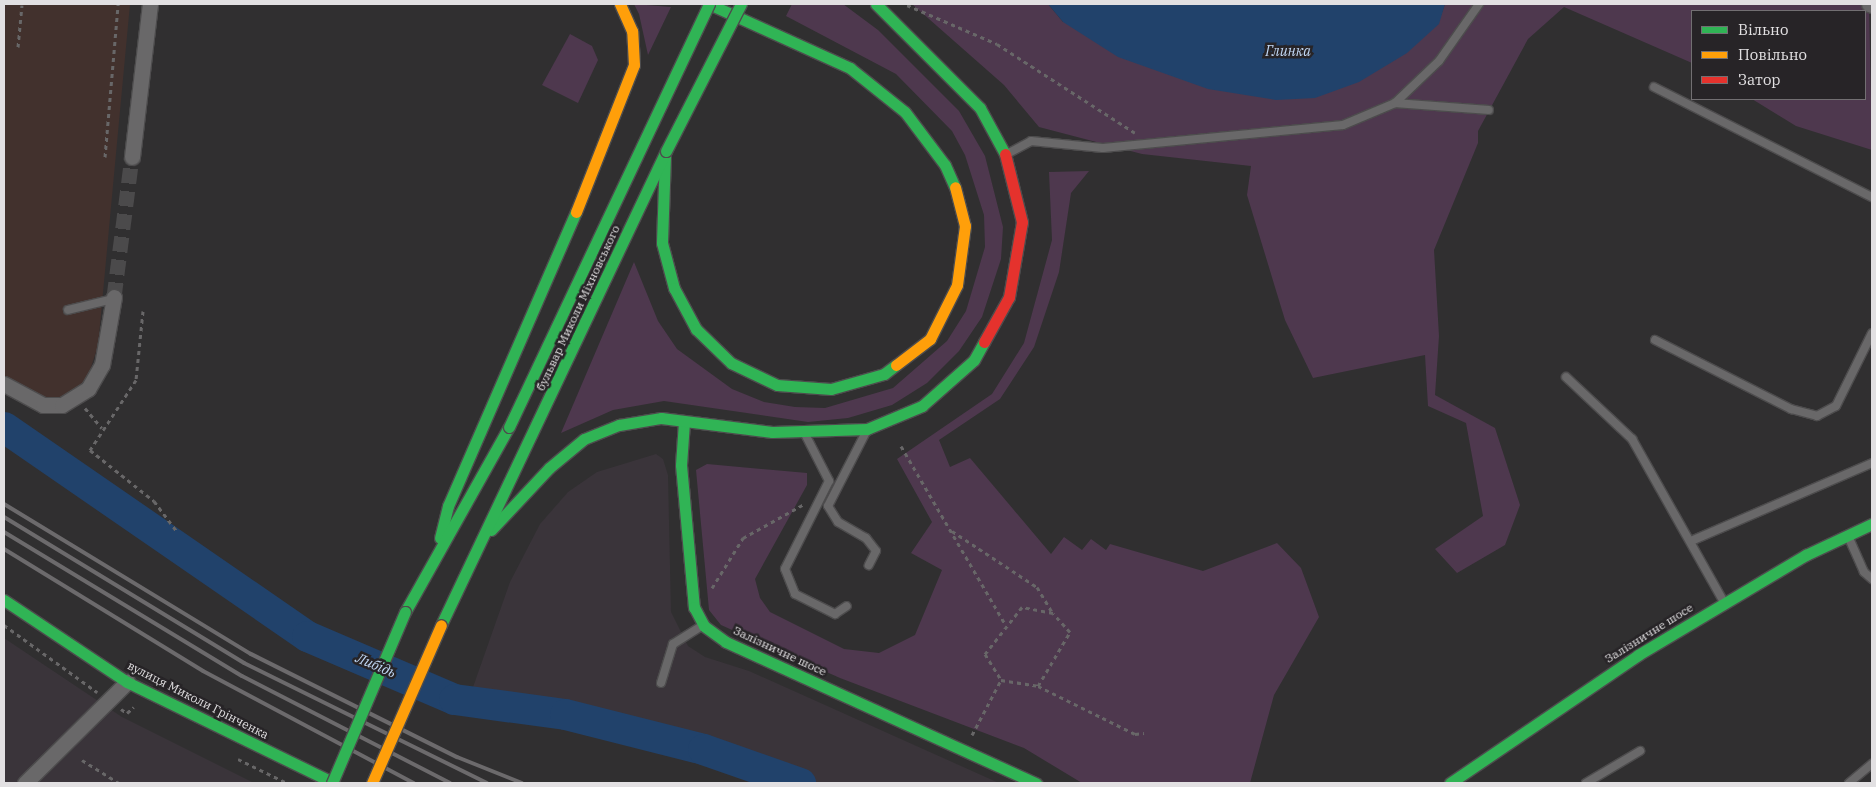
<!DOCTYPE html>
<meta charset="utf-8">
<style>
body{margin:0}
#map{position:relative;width:1876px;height:787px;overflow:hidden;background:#302f30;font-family:"IBM Plex Serif",serif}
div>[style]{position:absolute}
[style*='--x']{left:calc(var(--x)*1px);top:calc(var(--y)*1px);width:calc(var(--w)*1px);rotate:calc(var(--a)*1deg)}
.commercial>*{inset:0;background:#42312d}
.built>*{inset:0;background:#3a343a}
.green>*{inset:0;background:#4e384e}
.water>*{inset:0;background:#21426b}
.river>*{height:31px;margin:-15.5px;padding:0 15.5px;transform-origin:15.5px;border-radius:15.5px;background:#21426b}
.street-tunnel>*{height:15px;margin-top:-7.5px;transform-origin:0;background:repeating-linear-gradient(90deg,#4b4a4b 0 15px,transparent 0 23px)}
.path>*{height:3px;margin-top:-1.5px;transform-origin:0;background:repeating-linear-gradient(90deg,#686768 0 4px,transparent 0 8px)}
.roads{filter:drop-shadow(1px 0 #4d4c4d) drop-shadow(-1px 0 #4d4c4d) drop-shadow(0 1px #4d4c4d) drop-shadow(0 -1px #4d4c4d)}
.lane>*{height:8px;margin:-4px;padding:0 4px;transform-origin:4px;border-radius:4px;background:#696869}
.street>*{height:15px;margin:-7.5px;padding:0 7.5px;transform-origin:7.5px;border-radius:7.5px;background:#696869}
.fast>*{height:11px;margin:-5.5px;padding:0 5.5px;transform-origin:5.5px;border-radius:5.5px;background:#30b455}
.slow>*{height:11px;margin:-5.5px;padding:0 5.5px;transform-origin:5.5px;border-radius:5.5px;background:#ff9f0a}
.jam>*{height:11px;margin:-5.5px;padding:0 5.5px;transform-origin:5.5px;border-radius:5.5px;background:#e5322d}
.rail>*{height:4px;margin:-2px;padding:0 2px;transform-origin:2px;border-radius:2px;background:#6c6a6c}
.bridges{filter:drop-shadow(1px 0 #4d4c4d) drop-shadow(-1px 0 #4d4c4d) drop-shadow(0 1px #4d4c4d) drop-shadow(0 -1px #4d4c4d)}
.fast-bridge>*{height:11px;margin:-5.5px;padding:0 5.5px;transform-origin:5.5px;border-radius:5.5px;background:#30b455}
.slow-bridge>*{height:11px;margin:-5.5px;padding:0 5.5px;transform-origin:5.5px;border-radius:5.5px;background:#ff9f0a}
span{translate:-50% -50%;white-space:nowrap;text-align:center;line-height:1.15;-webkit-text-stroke:5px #272427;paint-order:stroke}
.street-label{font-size:12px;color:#e2e0e2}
.water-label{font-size:14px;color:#c3d9f6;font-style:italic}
.frame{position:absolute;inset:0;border:5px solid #e2e0e2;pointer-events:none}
.legend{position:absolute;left:1691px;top:10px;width:175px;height:90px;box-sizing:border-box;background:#272427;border:1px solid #726f72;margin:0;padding:6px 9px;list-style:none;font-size:15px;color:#e2e0e2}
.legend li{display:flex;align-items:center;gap:10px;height:25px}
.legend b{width:25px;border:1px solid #726f72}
</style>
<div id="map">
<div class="commercial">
<div style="clip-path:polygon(4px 4px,130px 4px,98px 346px,87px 379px,76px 392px,59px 398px,42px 397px,4px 376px)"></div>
</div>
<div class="built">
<div style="clip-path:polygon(656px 454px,663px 459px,668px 475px,671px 612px,688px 646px,705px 657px,749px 671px,999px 783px,813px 783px,692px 741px,472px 690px,510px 582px,540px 524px,568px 492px,597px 472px)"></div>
<div style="clip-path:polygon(4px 638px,122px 717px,254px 783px,4px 783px)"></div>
</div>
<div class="green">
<div style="clip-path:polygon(634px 4px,671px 7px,648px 55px,639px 14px)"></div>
<div style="clip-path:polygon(792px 4px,843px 4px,878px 30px,959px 111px,985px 156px,1003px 227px,1001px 259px,982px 317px,959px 351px,927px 383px,892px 405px,848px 418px,808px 422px,664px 401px,613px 410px,561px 433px,634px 262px,658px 321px,677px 349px,732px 389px,764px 402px,795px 407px,825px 408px,893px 388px,947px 341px,966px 311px,985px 247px,984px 215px,965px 155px,952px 131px,896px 74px,786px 16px)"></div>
<div style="clip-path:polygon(912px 4px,1048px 4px,1063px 22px,1438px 24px,1445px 4px,1869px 4px,1872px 150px,1796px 126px,1752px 99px,1865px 99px,1865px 11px,1692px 11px,1692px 63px,1564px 7px,1528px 39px,1478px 131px,1478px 143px,1434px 250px,1439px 336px,1435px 395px,1495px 428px,1520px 505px,1505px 545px,1457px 573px,1435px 549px,1483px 516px,1466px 423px,1428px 406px,1425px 355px,1313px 378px,1285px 320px,1247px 195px,1251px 166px,1142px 154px,1039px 127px,1004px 85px)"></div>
<div style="clip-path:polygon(570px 34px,592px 46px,598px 60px,578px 103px,542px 85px)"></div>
<div style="clip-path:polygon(1089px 171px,1071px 193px,1059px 272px,1034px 347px,1000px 399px,939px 440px,950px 467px,970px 458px,1051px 554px,1064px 537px,1082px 550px,1091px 539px,1106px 550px,1110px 544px,1203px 571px,1277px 543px,1301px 568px,1319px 617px,1274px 695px,1250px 783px,1082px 783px,1024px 748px,840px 678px,721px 625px,709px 610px,696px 470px,707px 464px,807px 473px,807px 485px,755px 579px,760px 598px,770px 612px,844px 649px,879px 653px,915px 635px,942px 570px,911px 553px,932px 522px,897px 459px,992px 394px,1024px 343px,1052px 240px,1049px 172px)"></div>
</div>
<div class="water">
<div style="clip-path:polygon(1048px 4px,1445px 4px,1439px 24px,1407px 53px,1359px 82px,1315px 98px,1276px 100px,1208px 89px,1118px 57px,1063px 22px)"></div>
</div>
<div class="river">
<div style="--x:4;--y:427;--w:368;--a:34.6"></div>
<div style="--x:307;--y:636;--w:160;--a:23.2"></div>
<div style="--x:454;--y:699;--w:112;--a:7.7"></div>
<div style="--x:565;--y:714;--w:142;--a:14.2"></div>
<div style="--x:703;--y:749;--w:103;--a:19.3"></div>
</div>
<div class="street-tunnel">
<div style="--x:114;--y:297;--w:141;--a:-82.7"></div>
</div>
<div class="path">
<div style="--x:907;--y:5;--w:98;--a:23.4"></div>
<div style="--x:997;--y:44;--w:164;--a:32.8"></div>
<div style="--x:18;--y:47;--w:42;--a:-84.6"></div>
<div style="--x:105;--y:157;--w:154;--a:-85.1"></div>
<div style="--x:143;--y:311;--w:69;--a:95.8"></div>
<div style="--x:136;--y:380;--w:84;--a:123.3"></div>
<div style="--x:90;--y:450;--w:82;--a:38.6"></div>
<div style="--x:154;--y:501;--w:38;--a:53"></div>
<div style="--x:85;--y:408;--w:26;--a:50"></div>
<div style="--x:901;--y:446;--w:208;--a:59.7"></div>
<div style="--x:952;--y:531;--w:102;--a:33.4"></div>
<div style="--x:1037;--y:587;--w:29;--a:59"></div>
<div style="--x:712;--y:588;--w:59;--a:-58.2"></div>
<div style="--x:743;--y:538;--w:70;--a:-29.1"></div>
<div style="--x:4;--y:625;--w:115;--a:35.8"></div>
<div style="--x:1038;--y:686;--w:63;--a:-59.3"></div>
<div style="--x:1070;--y:632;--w:25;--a:-132"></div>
<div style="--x:1053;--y:613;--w:32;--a:-169"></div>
<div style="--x:1022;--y:607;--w:60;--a:128.2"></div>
<div style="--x:985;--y:654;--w:31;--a:58"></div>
<div style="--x:1001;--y:680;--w:37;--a:9"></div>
<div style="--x:1038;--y:686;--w:108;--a:26.3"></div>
<div style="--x:1135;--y:734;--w:9;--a:-6"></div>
<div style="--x:121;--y:709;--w:7;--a:34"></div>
<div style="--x:127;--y:713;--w:9;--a:-41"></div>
<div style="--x:972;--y:735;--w:62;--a:-62.2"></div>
<div style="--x:238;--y:759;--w:55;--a:26.1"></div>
<div style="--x:82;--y:760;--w:44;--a:31.9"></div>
</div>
<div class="roads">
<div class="lane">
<div style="--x:1654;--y:87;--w:244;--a:26.8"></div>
<div style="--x:1395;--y:103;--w:94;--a:4.3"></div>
<div style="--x:1007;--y:154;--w:27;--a:-28"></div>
<div style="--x:1031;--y:141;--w:72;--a:5.6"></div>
<div style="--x:1103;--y:148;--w:241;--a:-5.5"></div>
<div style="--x:1343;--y:125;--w:56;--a:-22.9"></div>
<div style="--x:1395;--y:103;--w:61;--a:-43.7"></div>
<div style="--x:1439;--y:61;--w:70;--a:-54.9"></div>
<div style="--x:68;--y:310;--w:46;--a:-13.7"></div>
<div style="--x:1655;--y:340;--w:153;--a:26.9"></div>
<div style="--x:1791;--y:409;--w:27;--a:15"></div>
<div style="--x:1817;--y:416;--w:21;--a:-28"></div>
<div style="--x:1836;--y:406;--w:81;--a:-63.7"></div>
<div style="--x:1566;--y:377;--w:91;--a:43.2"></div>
<div style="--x:1632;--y:439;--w:187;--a:60.6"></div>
<div style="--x:866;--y:432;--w:83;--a:117.2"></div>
<div style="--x:828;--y:506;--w:19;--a:58"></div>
<div style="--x:838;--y:522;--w:32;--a:30"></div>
<div style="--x:866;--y:538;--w:16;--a:52"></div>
<div style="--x:876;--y:551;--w:16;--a:117"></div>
<div style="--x:805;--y:434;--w:53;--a:62.9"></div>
<div style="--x:829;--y:481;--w:98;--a:116.6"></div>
<div style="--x:785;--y:569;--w:27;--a:68"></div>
<div style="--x:795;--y:594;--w:45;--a:26.6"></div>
<div style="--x:835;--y:614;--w:14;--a:-34"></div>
<div style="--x:1848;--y:536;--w:39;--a:66"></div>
<div style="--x:1864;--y:572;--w:11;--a:41"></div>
<div style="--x:1691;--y:541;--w:197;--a:-23.3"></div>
<div style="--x:661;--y:683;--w:41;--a:-72.9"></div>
<div style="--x:673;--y:644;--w:34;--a:-32"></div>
<div style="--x:1586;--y:783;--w:63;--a:-30.7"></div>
<div style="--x:1849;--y:783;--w:30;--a:-40"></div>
</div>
<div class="street">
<div style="--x:1869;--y:4;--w:3;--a:18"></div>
<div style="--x:132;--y:157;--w:154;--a:-83.3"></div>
<div style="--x:4;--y:384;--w:44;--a:28.3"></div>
<div style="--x:43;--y:405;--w:19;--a:0"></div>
<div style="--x:62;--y:405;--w:31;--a:-32"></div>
<div style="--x:88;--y:389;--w:28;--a:-60"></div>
<div style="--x:102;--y:365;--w:69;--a:-80"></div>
<div style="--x:25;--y:783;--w:144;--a:-44.7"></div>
</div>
<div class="fast">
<div style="--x:709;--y:4;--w:155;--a:24.4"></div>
<div style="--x:850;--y:68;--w:70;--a:38.7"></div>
<div style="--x:905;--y:112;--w:66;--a:53"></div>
<div style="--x:945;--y:165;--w:24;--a:66"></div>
<div style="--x:876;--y:4;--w:147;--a:45"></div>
<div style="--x:980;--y:108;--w:52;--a:61.5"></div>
<div style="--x:665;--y:156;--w:87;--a:92"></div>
<div style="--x:662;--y:243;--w:47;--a:75.1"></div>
<div style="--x:674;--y:288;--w:47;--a:61.8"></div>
<div style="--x:696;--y:329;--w:49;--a:44.2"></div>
<div style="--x:731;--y:363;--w:51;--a:25.6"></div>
<div style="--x:777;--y:385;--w:54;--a:4.2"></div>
<div style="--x:831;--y:389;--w:55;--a:-15.8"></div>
<div style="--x:884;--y:374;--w:15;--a:-37"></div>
<div style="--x:684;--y:422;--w:43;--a:94"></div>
<div style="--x:681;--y:465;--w:143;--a:84.8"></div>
<div style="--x:694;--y:607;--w:21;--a:62"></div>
<div style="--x:704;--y:626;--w:27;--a:36"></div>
<div style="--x:726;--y:642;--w:341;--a:24.5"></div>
<div style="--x:491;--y:530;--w:85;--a:-46.9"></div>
<div style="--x:549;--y:468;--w:45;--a:-39.6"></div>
<div style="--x:584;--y:439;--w:38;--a:-22"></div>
<div style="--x:619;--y:425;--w:43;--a:-9.5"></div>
<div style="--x:661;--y:418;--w:112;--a:7.2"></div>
<div style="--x:772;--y:432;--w:95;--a:-1.8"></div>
<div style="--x:867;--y:429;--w:60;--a:-22.7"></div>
<div style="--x:922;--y:406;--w:69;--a:-41.5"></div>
<div style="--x:974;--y:360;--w:21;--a:-61"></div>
<div style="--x:440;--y:538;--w:33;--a:-76"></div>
<div style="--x:448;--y:506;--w:321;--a:-66.5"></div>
<div style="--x:4;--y:600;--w:148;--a:33.7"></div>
<div style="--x:127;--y:682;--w:230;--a:26"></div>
<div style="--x:405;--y:612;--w:212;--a:-60.7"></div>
<div style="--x:441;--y:625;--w:525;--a:-64.61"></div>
<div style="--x:1450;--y:783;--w:227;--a:-34.2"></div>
<div style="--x:1638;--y:655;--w:196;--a:-30.8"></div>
<div style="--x:1806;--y:555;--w:73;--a:-25.2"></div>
</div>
<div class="slow">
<div style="--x:576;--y:212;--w:158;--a:-68.5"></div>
<div style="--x:634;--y:65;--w:34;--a:-93"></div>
<div style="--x:632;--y:31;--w:30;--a:-114"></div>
<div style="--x:896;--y:365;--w:43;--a:-37.4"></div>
<div style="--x:930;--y:339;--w:60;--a:-63.4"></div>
<div style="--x:957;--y:285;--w:60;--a:-82.3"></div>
<div style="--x:965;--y:226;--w:40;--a:-104.4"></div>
</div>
<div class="jam">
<div style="--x:984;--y:342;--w:51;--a:-60.9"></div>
<div style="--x:1009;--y:297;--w:76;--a:-80.2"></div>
<div style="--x:1022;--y:222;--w:70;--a:-104"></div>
</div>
</div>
<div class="rail">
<div style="--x:4;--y:504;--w:289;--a:31.3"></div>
<div style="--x:251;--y:654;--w:230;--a:26.6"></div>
<div style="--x:457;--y:757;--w:70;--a:21.8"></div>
<div style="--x:4;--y:517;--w:281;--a:31.3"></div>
<div style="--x:244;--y:663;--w:271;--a:26.3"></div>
<div style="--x:4;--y:532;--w:278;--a:31.2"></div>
<div style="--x:242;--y:676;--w:234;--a:27.2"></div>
<div style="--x:4;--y:549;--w:233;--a:31.5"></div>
<div style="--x:203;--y:671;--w:239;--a:28"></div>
</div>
<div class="bridges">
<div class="fast-bridge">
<div style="--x:666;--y:151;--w:165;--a:-63"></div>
<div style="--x:509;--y:427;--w:468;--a:-64.7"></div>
<div style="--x:332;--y:783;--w:186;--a:-66.9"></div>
</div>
<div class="slow-bridge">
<div style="--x:372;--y:783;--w:172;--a:-66.4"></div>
</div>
</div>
<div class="street-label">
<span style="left:578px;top:308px;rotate:-65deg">бульвар Миколи Міхновського</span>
<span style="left:1649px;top:633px;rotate:-32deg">Залізничне шосе</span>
<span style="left:780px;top:651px;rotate:25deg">Залізничне шосе</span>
<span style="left:198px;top:700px;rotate:27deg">вулиця Миколи Грінченка</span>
</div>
<div class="water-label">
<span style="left:1288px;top:51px">Глинка</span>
<span style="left:376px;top:665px;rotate:23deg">Либідь</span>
</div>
<div class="frame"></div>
<ul class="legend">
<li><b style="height:6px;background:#30b455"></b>Вільно</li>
<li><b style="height:6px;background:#ff9f0a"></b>Повільно</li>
<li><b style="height:6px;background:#e5322d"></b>Затор</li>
</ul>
</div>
